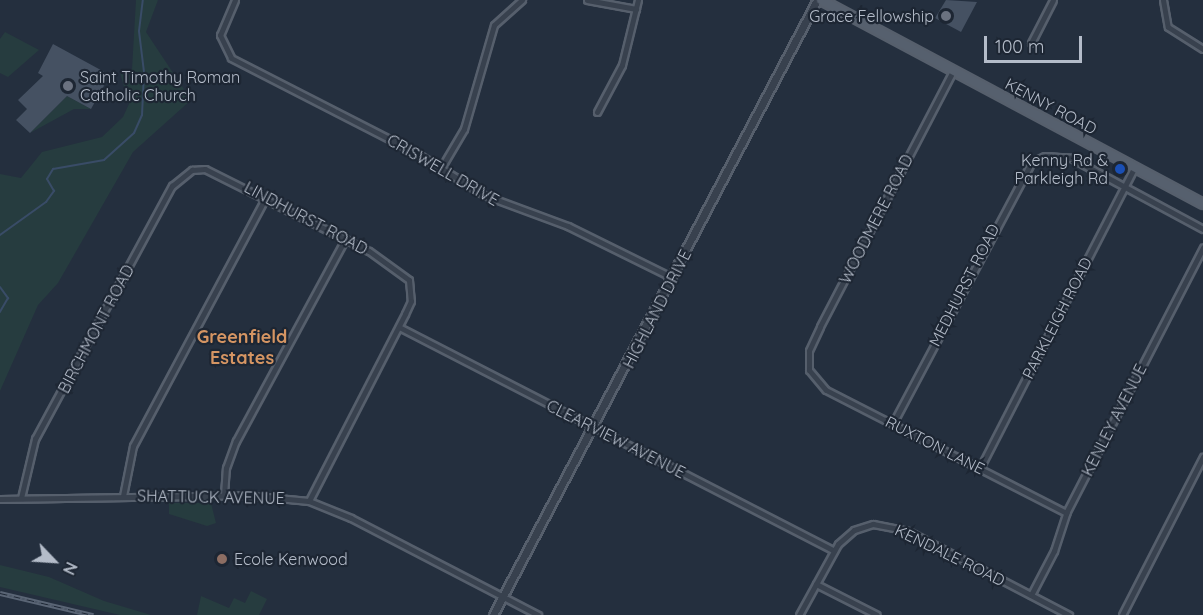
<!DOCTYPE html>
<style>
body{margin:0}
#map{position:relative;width:1203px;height:615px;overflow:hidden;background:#242f3e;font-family:Quicksand,sans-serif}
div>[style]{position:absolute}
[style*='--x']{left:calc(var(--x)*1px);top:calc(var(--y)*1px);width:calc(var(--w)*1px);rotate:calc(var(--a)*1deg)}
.green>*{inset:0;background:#263c3f}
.stream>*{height:2px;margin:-1px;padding:0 1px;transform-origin:1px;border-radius:1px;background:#394c67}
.building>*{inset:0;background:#455162}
.roads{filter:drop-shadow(2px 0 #565f6c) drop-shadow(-2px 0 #565f6c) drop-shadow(0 2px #565f6c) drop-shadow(0 -2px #565f6c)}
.minor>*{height:5px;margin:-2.5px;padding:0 2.5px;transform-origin:2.5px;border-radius:2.5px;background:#38414e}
.tertiary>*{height:7px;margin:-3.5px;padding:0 3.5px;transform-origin:3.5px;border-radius:3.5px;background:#38414e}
.primary>*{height:8px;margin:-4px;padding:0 4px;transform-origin:4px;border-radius:4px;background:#56606e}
.rail>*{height:4.5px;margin-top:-2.25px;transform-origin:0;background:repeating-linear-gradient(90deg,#1d2633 0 7px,#5a6575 0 14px);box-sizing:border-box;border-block:2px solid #5a6575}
.dots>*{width:16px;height:16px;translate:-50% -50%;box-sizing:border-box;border:3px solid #1d2633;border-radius:50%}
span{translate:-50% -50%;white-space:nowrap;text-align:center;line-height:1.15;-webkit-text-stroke:4.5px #1d2633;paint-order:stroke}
.poi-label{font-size:16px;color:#b4bcc9}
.right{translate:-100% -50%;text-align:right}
.left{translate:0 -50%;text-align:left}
.street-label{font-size:16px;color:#b4bcc9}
.neighbourhood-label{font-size:18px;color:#d59563;font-weight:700}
.north{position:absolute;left:24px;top:531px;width:60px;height:60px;-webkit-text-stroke:4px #1d2633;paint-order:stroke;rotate:115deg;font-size:16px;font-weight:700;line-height:24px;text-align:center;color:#b4bcc9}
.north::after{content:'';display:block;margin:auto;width:21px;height:27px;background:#b4bcc9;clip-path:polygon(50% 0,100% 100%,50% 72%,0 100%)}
.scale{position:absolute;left:984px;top:36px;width:98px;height:27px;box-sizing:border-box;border:3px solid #b4bcc9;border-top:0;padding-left:8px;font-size:18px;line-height:21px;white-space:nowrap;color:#b4bcc9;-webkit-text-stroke:4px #1d2633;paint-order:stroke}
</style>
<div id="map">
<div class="green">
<div style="clip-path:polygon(136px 0,158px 0,146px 32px,191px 100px,133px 152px,58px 283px,38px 305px,0 391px,0 174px,21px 178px,42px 152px,102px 137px,123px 117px,129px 104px,120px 73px,132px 69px)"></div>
<div style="clip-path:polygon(5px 32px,39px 50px,8px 77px,0 73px,0 39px)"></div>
<div style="clip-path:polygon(67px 96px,91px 109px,74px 109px,30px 133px)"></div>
<div style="clip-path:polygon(169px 503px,211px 503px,216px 523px,207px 526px,169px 514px)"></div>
<div style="clip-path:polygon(0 565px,49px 577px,104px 601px,151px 615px,120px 615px,0 587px)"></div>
<div style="clip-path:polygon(251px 591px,267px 599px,259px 615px,197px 615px,201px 596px,229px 608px,234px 598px,245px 603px)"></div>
</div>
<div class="stream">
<div style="--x:0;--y:235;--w:57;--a:-35.7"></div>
<div style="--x:46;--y:202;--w:14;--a:-54"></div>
<div style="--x:54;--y:191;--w:14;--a:-120"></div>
<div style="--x:47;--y:179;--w:12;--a:-59"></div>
<div style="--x:53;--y:169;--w:52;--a:-10"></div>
<div style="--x:104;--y:160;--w:40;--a:-42"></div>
<div style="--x:134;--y:133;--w:20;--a:-66"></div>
<div style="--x:142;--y:115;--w:43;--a:-87.3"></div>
<div style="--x:144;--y:72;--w:41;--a:-97"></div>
<div style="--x:139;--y:31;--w:31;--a:-83"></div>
<div style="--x:0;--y:287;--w:14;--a:54"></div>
<div style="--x:8;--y:298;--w:16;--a:120"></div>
</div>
<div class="building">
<div style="clip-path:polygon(946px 0,977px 2px,961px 32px,935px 18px)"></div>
<div style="clip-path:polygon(53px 44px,110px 75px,91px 109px,67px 96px,30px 133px,16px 120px,27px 109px,18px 100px,43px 76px,38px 73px)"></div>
</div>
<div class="roads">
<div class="minor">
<div style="--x:235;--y:0;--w:38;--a:113"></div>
<div style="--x:220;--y:35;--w:25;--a:64"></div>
<div style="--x:231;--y:58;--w:207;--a:27.1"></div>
<div style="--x:415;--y:152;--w:81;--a:31.9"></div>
<div style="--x:484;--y:195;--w:90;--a:20.3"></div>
<div style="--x:568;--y:226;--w:117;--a:26.3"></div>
<div style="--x:587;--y:0;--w:50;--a:10.4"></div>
<div style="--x:1163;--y:0;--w:27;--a:80"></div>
<div style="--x:1168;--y:27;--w:41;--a:32.2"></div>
<div style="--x:1031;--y:43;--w:48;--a:-62.9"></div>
<div style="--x:953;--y:71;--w:288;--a:117.5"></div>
<div style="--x:820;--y:327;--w:26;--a:115"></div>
<div style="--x:809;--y:351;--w:19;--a:90"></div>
<div style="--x:809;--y:370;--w:26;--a:50"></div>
<div style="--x:826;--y:390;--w:270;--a:27.1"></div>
<div style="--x:597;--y:112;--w:53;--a:-62"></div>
<div style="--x:622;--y:65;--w:67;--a:-76.2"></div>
<div style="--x:441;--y:168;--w:45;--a:-59.5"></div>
<div style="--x:464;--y:129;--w:108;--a:-73.9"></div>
<div style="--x:494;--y:25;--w:38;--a:-42"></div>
<div style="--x:399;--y:327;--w:489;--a:27.2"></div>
<div style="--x:893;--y:423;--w:296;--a:-62"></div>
<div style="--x:1032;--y:162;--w:14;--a:-25"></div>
<div style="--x:1045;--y:156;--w:26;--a:4"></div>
<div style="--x:1071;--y:158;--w:150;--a:28.3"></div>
<div style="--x:980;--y:468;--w:339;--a:-62.8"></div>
<div style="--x:224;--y:495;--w:27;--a:-86"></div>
<div style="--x:226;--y:468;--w:29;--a:-70"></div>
<div style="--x:236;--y:441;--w:230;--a:-61.6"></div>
<div style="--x:123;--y:496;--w:51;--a:-78.7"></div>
<div style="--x:133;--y:446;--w:282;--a:-61.9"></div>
<div style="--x:21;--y:498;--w:61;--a:-76.7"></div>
<div style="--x:35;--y:439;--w:288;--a:-61.6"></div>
<div style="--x:172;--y:186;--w:26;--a:-39"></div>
<div style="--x:192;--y:170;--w:13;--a:-4"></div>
<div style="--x:205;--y:169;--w:183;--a:26.6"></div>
<div style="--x:369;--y:251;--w:49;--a:35.9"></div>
<div style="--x:409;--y:280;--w:21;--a:85"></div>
<div style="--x:411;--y:301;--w:14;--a:115"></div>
<div style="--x:405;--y:314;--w:210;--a:117.2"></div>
<div style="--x:0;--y:499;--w:246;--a:-0.9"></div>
<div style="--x:246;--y:495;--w:63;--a:5.4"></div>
<div style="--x:309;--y:501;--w:45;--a:22"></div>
<div style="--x:351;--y:518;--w:211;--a:27.4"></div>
<div style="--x:816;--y:584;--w:68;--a:26.9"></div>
<div style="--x:1031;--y:595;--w:50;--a:-62.4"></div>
<div style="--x:1054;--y:551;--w:40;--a:-72"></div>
<div style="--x:1066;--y:513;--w:299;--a:-62.7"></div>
<div style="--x:799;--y:615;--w:81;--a:-61.2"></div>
<div style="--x:838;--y:544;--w:21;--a:-41"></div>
<div style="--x:854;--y:530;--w:20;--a:-18"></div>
<div style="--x:873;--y:524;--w:36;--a:11"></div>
<div style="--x:908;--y:531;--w:182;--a:27.6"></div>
<div style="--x:1122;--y:615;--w:178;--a:-62.9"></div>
</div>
<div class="tertiary">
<div style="--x:493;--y:615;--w:695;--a:-62.22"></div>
</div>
<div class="primary">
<div style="--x:821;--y:0;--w:433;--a:28.1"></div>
</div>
</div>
<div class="rail">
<div style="--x:0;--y:593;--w:96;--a:13.3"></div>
</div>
<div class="dots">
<div style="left:946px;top:16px;background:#6b7280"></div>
<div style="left:68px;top:86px;background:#6b7280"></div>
<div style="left:1120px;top:169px;background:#1a4fb4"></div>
<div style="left:222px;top:559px;background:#8d6e63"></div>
</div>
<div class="poi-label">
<span class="right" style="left:934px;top:16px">Grace Fellowship</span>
<span class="left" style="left:80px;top:86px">Saint Timothy Roman<br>Catholic Church</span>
<span class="right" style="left:1108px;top:169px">Kenny Rd &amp;<br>Parkleigh Rd</span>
<span class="left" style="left:234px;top:559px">Ecole Kenwood</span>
</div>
<div class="street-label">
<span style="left:1051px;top:106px;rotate:28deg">KENNY ROAD</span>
<span style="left:443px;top:170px;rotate:30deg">CRISWELL DRIVE</span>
<span style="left:306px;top:218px;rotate:28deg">LINDHURST ROAD</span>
<span style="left:876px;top:219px;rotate:-63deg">WOODMERE ROAD</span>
<span style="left:964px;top:285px;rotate:-63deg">MEDHURST ROAD</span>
<span style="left:657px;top:309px;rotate:-63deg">HIGHLAND DRIVE</span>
<span style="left:1057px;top:318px;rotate:-63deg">PARKLEIGH ROAD</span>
<span style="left:96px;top:329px;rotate:-62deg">BIRCHMONT ROAD</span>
<span style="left:1114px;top:420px;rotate:-63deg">KENLEY AVENUE</span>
<span style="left:616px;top:439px;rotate:27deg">CLEARVIEW AVENUE</span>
<span style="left:935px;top:445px;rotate:27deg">RUXTON LANE</span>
<span style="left:211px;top:497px;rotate:1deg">SHATTUCK AVENUE</span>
<span style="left:950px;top:555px;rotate:26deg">KENDALE ROAD</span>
</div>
<div class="neighbourhood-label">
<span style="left:242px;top:348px">Greenfield<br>Estates</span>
</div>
<div class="north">N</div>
<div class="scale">100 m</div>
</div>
